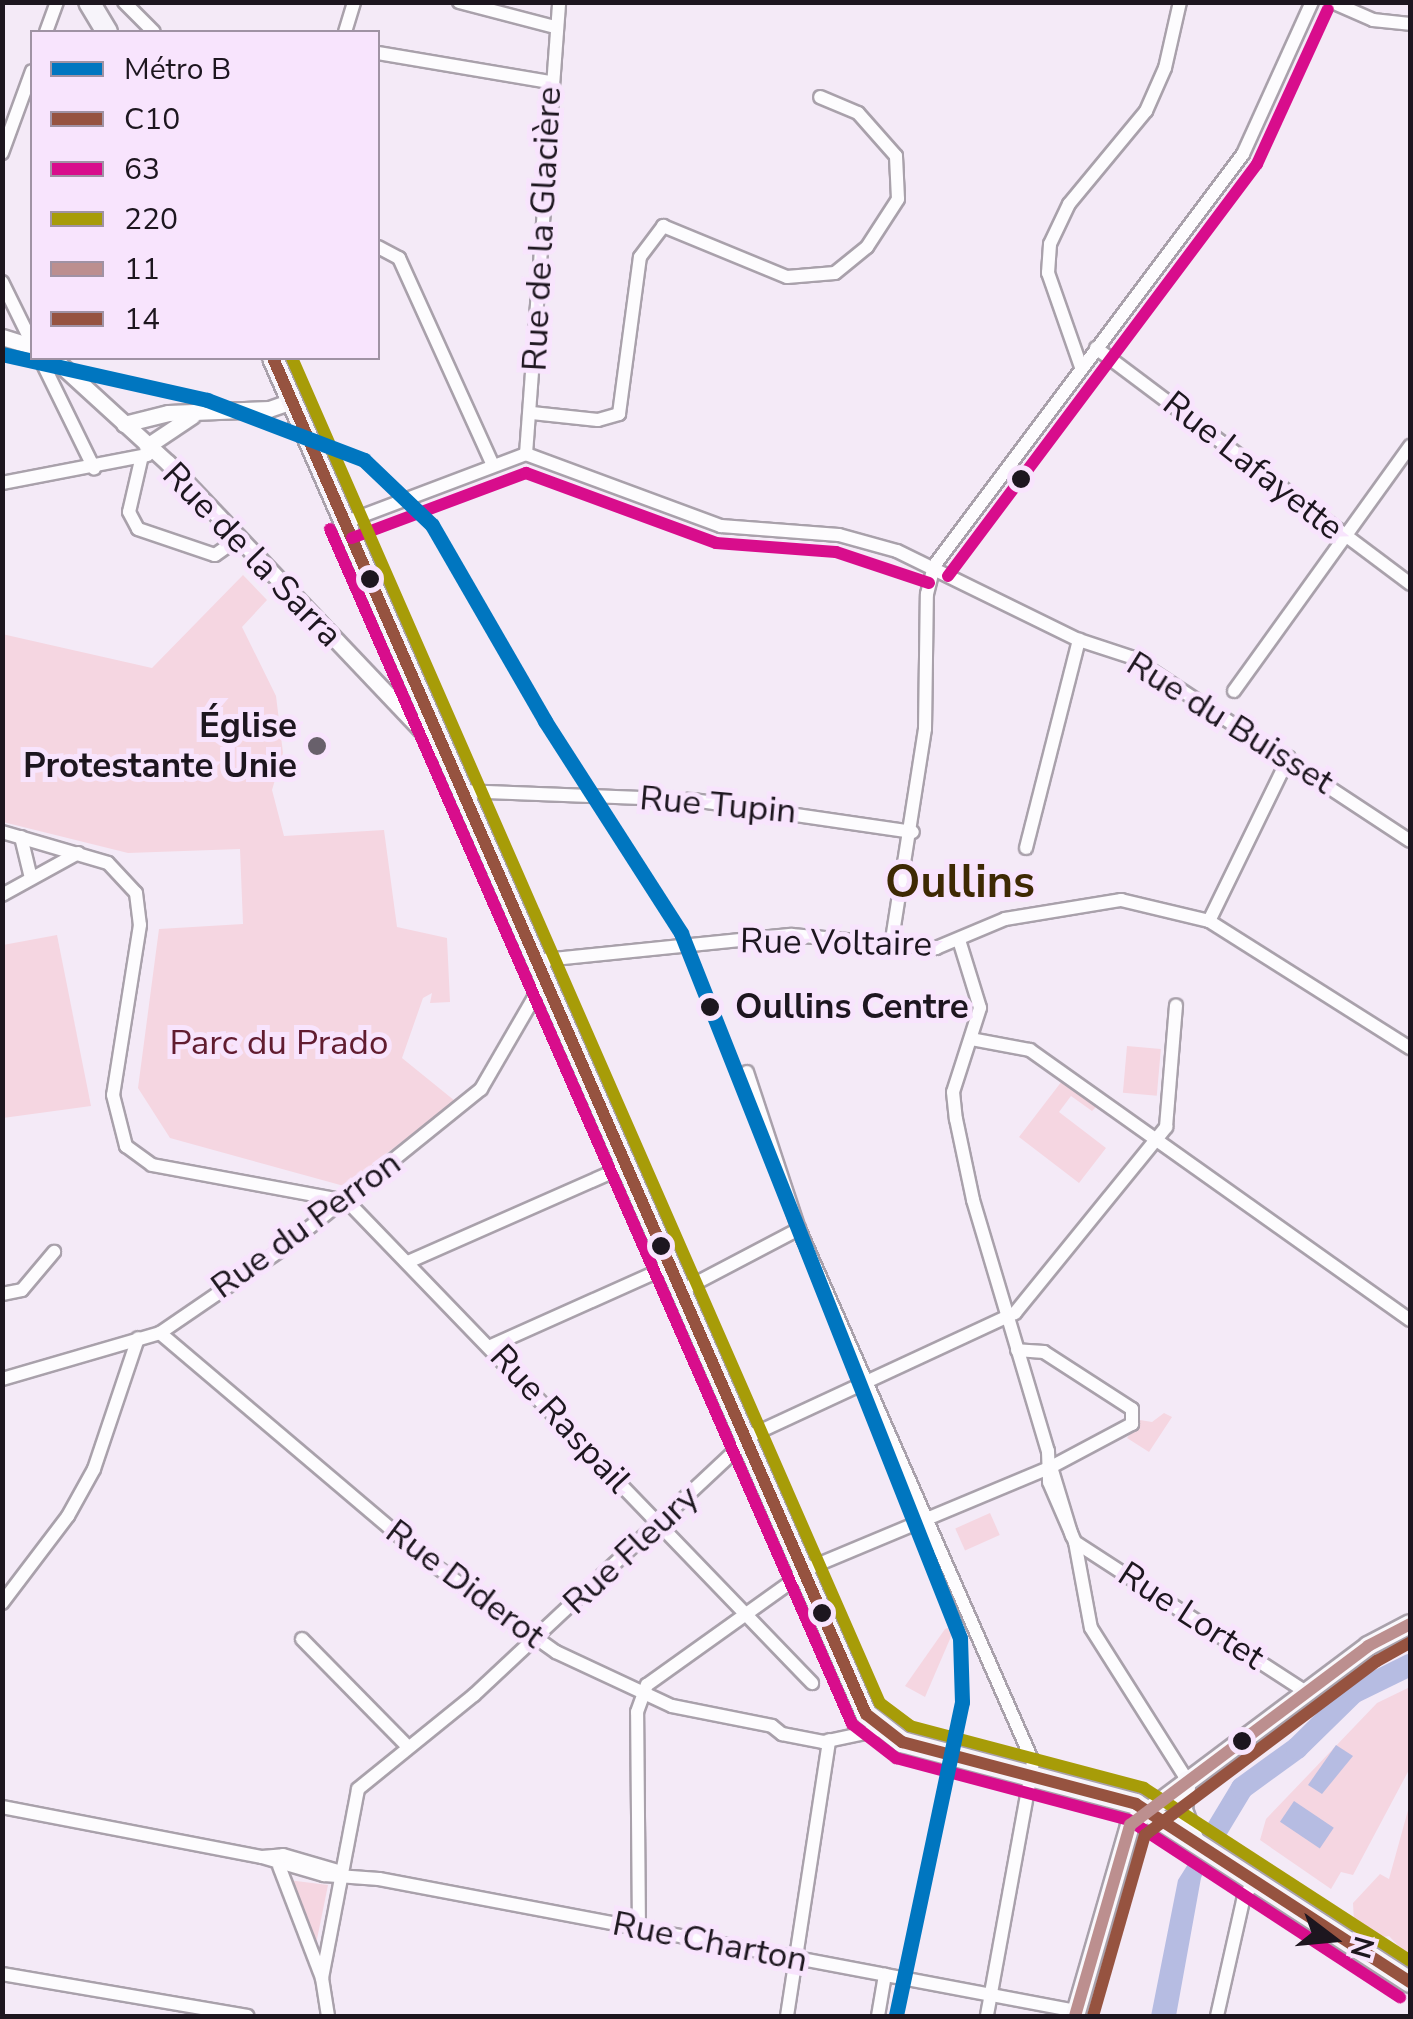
<!DOCTYPE html>
<meta charset="utf-8">
<style>
body{margin:0}
#map{position:relative;width:1413px;height:2019px;overflow:hidden;background:#f4eaf7;font-family:"Nunito Sans",sans-serif}
div>[style]{position:absolute}
[style*='--x']{left:calc(var(--x)*1px);top:calc(var(--y)*1px);width:calc(var(--w)*1px);rotate:calc(var(--a)*1deg)}
.green>*{inset:0;background:#f5d6e1;transform-origin:0 0}
.water>*{inset:0;background:#b6bce2;transform-origin:0 0}
.river>*{height:22px;margin:-11px;padding:0 11px;transform-origin:11px;border-radius:11px;background:#b6bce2}
.roads{filter:drop-shadow(2px 0 #a9a1ab) drop-shadow(-2px 0 #a9a1ab) drop-shadow(0 2px #a9a1ab) drop-shadow(0 -2px #a9a1ab)}
.minor>*{height:12px;margin:-6px;padding:0 6px;transform-origin:6px;border-radius:6px;background:#fdfcfe}
.tertiary>*{height:15px;margin:-7.5px;padding:0 7.5px;transform-origin:7.5px;border-radius:7.5px;background:#fdfcfe}
.secondary>*{height:18px;margin:-9px;padding:0 9px;transform-origin:9px;border-radius:9px;background:#faf8fc}
.primary>*{height:20px;margin:-10px;padding:0 10px;transform-origin:10px;border-radius:10px;background:#f7f4fa}
.bus-1>*{height:12px;margin:-6px;padding:0 6px;transform-origin:6px;border-radius:6px;background:#965340}
.bus-2>*{height:12px;margin:-6px;padding:0 6px;transform-origin:6px;border-radius:6px;background:#d80d8c}
.bus-3>*{height:12px;margin:-6px;padding:0 6px;transform-origin:6px;border-radius:6px;background:#a79c08}
.bus-4>*{height:12px;margin:-6px;padding:0 6px;transform-origin:6px;border-radius:6px;background:#bc8f8f}
.bus-5>*{height:12px;margin:-6px;padding:0 6px;transform-origin:6px;border-radius:6px;background:#965340}
.metro-1>*{height:15px;margin:-7.5px;padding:0 7.5px;transform-origin:7.5px;border-radius:7.5px;background:#0076c0}
.dots>*{width:28px;height:28px;translate:-50% -50%;box-sizing:border-box;border:5px solid #f8e4fd;border-radius:50%}
span{translate:-50% -50%;white-space:nowrap;text-align:center;line-height:1.15;-webkit-text-stroke:10px #f8e4fd;paint-order:stroke}
.street-label{font-size:35px;color:#1d161f}
.poi-label{font-size:35px;color:#1d161f;font-weight:700}
.right{translate:-100% -50%;text-align:right}
.stop-label{font-size:35px;color:#1d161f;font-weight:700}
.left{translate:0 -50%;text-align:left}
.park-label{font-size:35px;color:#611c30}
.district-label{font-size:45px;color:#3e2903;font-weight:700}
.frame{position:absolute;inset:0;border:5px solid #1d161f;pointer-events:none}
.legend{position:absolute;left:30px;top:30px;width:350px;height:330px;box-sizing:border-box;background:#f8e4fd;border:2px solid #a092a4;margin:0;padding:12px 18px;list-style:none;font-size:30px;color:#1d161f}
.legend li{display:flex;align-items:center;gap:20px;height:50px}
.legend b{width:50px;border:2px solid #a092a4}
.north{position:absolute;left:1283px;top:1889px;width:100px;height:100px;-webkit-text-stroke:8px #f8e4fd;paint-order:stroke;rotate:106deg;font-size:28px;font-weight:700;line-height:40px;text-align:center;color:#1d161f}
.north::after{content:'';display:block;margin:auto;width:35px;height:45px;background:#1d161f;clip-path:polygon(50% 0,100% 100%,50% 72%,0 100%)}
</style>
<div id="map">
<div class="green">
<div style="clip-path:polygon(243px 575px,267px 600px,242px 627px,276px 696px,283px 753px,272px 790px,284px 836px,384px 830px,397px 927px,447px 938px,450px 1002px,430px 1003px,432px 993px,423px 998px,402px 1058px,455px 1101px,344px 1186px,170px 1138px,138px 1088px,159px 929px,243px 924px,240px 849px,128px 853px,3px 822px,2px 634px,152px 668px)"></div>
<div style="clip-path:polygon(57px 935px,91px 1106px,3px 1118px,3px 945px)"></div>
<div style="left:1127px;top:1046px;width:34px;height:47px;rotate:5deg"></div>
<div style="clip-path:polygon(1062px 1081px,1096px 1107px,1092px 1111px,1071px 1096px,1059px 1112px,1106px 1148px,1079px 1183px,1019px 1137px)"></div>
<div style="clip-path:polygon(1164px 1413px,1172px 1417px,1149px 1452px,1127px 1438px,1140px 1420px,1152px 1422px)"></div>
<div style="left:990px;top:1513px;width:24px;height:38px;rotate:66deg"></div>
<div style="clip-path:polygon(956px 1625px,925px 1697px,905px 1686px,945px 1629px)"></div>
<div style="clip-path:polygon(1410px 1687px,1410px 1768px,1353px 1875px,1341px 1872px,1331px 1889px,1260px 1840px,1266px 1819px,1377px 1703px)"></div>
<div style="clip-path:polygon(1410px 1803px,1410px 1950px,1407px 1955px,1389px 1936px,1379px 1938px,1354px 1922px,1353px 1903px,1380px 1874px,1389px 1879px)"></div>
<div style="clip-path:polygon(288px 1880px,328px 1885px,314px 1954px)"></div>
</div>
<div class="water">
<div style="clip-path:polygon(1336px 1745px,1353px 1756px,1322px 1794px,1308px 1785px)"></div>
<div style="left:1294px;top:1801px;width:48px;height:25px;rotate:34deg"></div>
<div style="clip-path:polygon(1207px 1834px,1217px 1839px,1201px 1878px,1176px 2016px,1151px 2016px,1178px 1880px)"></div>
</div>
<div class="river">
<div style="--x:1198;--y:1861;--w:85;--a:-58.9"></div>
<div style="--x:1242;--y:1788;--w:68;--a:-36"></div>
<div style="--x:1297;--y:1748;--w:78;--a:-44.5"></div>
<div style="--x:1353;--y:1693;--w:64;--a:-26.2"></div>
</div>
<div class="roads">
<div class="minor">
<div style="--x:124;--y:2;--w:42;--a:45"></div>
<div style="--x:459;--y:2;--w:99;--a:14.6"></div>
<div style="--x:1332;--y:2;--w:45;--a:23.7"></div>
<div style="--x:1373;--y:20;--w:37;--a:6"></div>
<div style="--x:46;--y:32;--w:32;--a:-70"></div>
<div style="--x:345;--y:32;--w:31;--a:-73"></div>
<div style="--x:378;--y:53;--w:174;--a:9.6"></div>
<div style="--x:2;--y:153;--w:87;--a:-69.9"></div>
<div style="--x:378;--y:247;--w:24;--a:28"></div>
<div style="--x:399;--y:258;--w:225;--a:65.6"></div>
<div style="--x:2;--y:282;--w:68;--a:63.8"></div>
<div style="--x:1096;--y:348;--w:393;--a:36.9"></div>
<div style="--x:40;--y:358;--w:123;--a:63.9"></div>
<div style="--x:1081;--y:367;--w:100;--a:-109.3"></div>
<div style="--x:1048;--y:273;--w:29;--a:-86"></div>
<div style="--x:1050;--y:244;--w:44;--a:-64.6"></div>
<div style="--x:1069;--y:204;--w:121;--a:-50.4"></div>
<div style="--x:1146;--y:111;--w:47;--a:-66.2"></div>
<div style="--x:1165;--y:68;--w:68;--a:-77.2"></div>
<div style="--x:532;--y:413;--w:66;--a:6.1"></div>
<div style="--x:598;--y:420;--w:22;--a:-16"></div>
<div style="--x:619;--y:414;--w:158;--a:-82.4"></div>
<div style="--x:640;--y:257;--w:39;--a:-53"></div>
<div style="--x:663;--y:226;--w:134;--a:22.4"></div>
<div style="--x:787;--y:277;--w:48;--a:-4.8"></div>
<div style="--x:835;--y:273;--w:41;--a:-39.1"></div>
<div style="--x:867;--y:247;--w:57;--a:-57.1"></div>
<div style="--x:898;--y:199;--w:43;--a:-92.7"></div>
<div style="--x:896;--y:156;--w:57;--a:-131.5"></div>
<div style="--x:858;--y:113;--w:41;--a:-157.2"></div>
<div style="--x:526;--y:454;--w:453;--a:-85.8"></div>
<div style="--x:141;--y:460;--w:53;--a:103"></div>
<div style="--x:129;--y:512;--w:19;--a:62"></div>
<div style="--x:138;--y:529;--w:81;--a:18.7"></div>
<div style="--x:215;--y:555;--w:28;--a:-35"></div>
<div style="--x:2;--y:483;--w:148;--a:-10.9"></div>
<div style="--x:346;--y:522;--w:192;--a:-20.7"></div>
<div style="--x:526;--y:454;--w:208;--a:20.3"></div>
<div style="--x:721;--y:526;--w:118;--a:4.4"></div>
<div style="--x:839;--y:535;--w:60;--a:15.4"></div>
<div style="--x:897;--y:551;--w:203;--a:26.1"></div>
<div style="--x:1079;--y:640;--w:55;--a:18.1"></div>
<div style="--x:1131;--y:657;--w:334;--a:33.4"></div>
<div style="--x:1234;--y:691;--w:302;--a:-54.3"></div>
<div style="--x:461;--y:791;--w:232;--a:2.2"></div>
<div style="--x:693;--y:800;--w:222;--a:8.3"></div>
<div style="--x:2;--y:832;--w:110;--a:16.3"></div>
<div style="--x:108;--y:863;--w:41;--a:47"></div>
<div style="--x:136;--y:893;--w:32;--a:83"></div>
<div style="--x:140;--y:925;--w:172;--a:99"></div>
<div style="--x:113;--y:1095;--w:53;--a:75.7"></div>
<div style="--x:126;--y:1146;--w:32;--a:36"></div>
<div style="--x:152;--y:1165;--w:198;--a:10.5"></div>
<div style="--x:21;--y:837;--w:42;--a:76.3"></div>
<div style="--x:1026;--y:848;--w:215;--a:-75.7"></div>
<div style="--x:2;--y:895;--w:87;--a:-28.9"></div>
<div style="--x:1209;--y:921;--w:182;--a:-64"></div>
<div style="--x:959;--y:940;--w:71;--a:72.8"></div>
<div style="--x:980;--y:1008;--w:88;--a:107.8"></div>
<div style="--x:953;--y:1092;--w:27;--a:84"></div>
<div style="--x:956;--y:1119;--w:83;--a:78.1"></div>
<div style="--x:973;--y:1200;--w:262;--a:73.4"></div>
<div style="--x:1048;--y:1451;--w:31;--a:88"></div>
<div style="--x:1049;--y:1482;--w:65;--a:66.6"></div>
<div style="--x:1075;--y:1542;--w:87;--a:79.5"></div>
<div style="--x:1091;--y:1628;--w:180;--a:57.7"></div>
<div style="--x:891;--y:946;--w:220;--a:-81.1"></div>
<div style="--x:925;--y:729;--w:135;--a:-89.2"></div>
<div style="--x:927;--y:594;--w:29;--a:-76"></div>
<div style="--x:934;--y:566;--w:515;--a:-53.13"></div>
<div style="--x:1243;--y:154;--w:167;--a:-65.6"></div>
<div style="--x:534;--y:961;--w:259;--a:-5.8"></div>
<div style="--x:792;--y:935;--w:145;--a:5.2"></div>
<div style="--x:936;--y:948;--w:75;--a:-22.8"></div>
<div style="--x:1005;--y:919;--w:118;--a:-9.3"></div>
<div style="--x:1121;--y:900;--w:90;--a:13.4"></div>
<div style="--x:1209;--y:921;--w:238;--a:32.3"></div>
<div style="--x:971;--y:1039;--w:60;--a:10.6"></div>
<div style="--x:1030;--y:1050;--w:466;--a:35.4"></div>
<div style="--x:747;--y:1072;--w:165;--a:71.7"></div>
<div style="--x:799;--y:1229;--w:582;--a:66.3"></div>
<div style="--x:1033;--y:1762;--w:258;--a:100.3"></div>
<div style="--x:347;--y:1201;--w:670;--a:46.03"></div>
<div style="--x:408;--y:1262;--w:235;--a:-23.8"></div>
<div style="--x:679;--y:1292;--w:136;--a:-27.7"></div>
<div style="--x:2;--y:1294;--w:20;--a:-11"></div>
<div style="--x:22;--y:1290;--w:50;--a:-49.9"></div>
<div style="--x:160;--y:1333;--w:359;--a:40.3"></div>
<div style="--x:434;--y:1565;--w:150;--a:35.5"></div>
<div style="--x:556;--y:1652;--w:128;--a:25"></div>
<div style="--x:672;--y:1706;--w:102;--a:11.3"></div>
<div style="--x:772;--y:1726;--w:13;--a:39"></div>
<div style="--x:782;--y:1734;--w:42;--a:11"></div>
<div style="--x:823;--y:1742;--w:57;--a:-12.1"></div>
<div style="--x:491;--y:1346;--w:194;--a:-24.1"></div>
<div style="--x:2;--y:1379;--w:165;--a:-16.2"></div>
<div style="--x:160;--y:1333;--w:150;--a:-34.4"></div>
<div style="--x:284;--y:1248;--w:253;--a:-38.9"></div>
<div style="--x:481;--y:1089;--w:124;--a:-59.9"></div>
<div style="--x:1051;--y:1467;--w:72;--a:73.1"></div>
<div style="--x:1075;--y:1542;--w:275;--a:33"></div>
<div style="--x:2;--y:1603;--w:109;--a:-52.8"></div>
<div style="--x:68;--y:1516;--w:54;--a:-61"></div>
<div style="--x:94;--y:1469;--w:138;--a:-71.4"></div>
<div style="--x:302;--y:1639;--w:151;--a:45.5"></div>
<div style="--x:2;--y:1807;--w:265;--a:10.9"></div>
<div style="--x:262;--y:1857;--w:21;--a:-5"></div>
<div style="--x:283;--y:1855;--w:60;--a:16.3"></div>
<div style="--x:262;--y:1857;--w:65;--a:16.2"></div>
<div style="--x:324;--y:1875;--w:55;--a:4.2"></div>
<div style="--x:379;--y:1879;--w:709;--a:10.72"></div>
<div style="--x:279;--y:1866;--w:120;--a:69"></div>
<div style="--x:639;--y:1930;--w:218;--a:-90.5"></div>
<div style="--x:637;--y:1712;--w:29;--a:-70"></div>
<div style="--x:647;--y:1685;--w:203;--a:-35.6"></div>
<div style="--x:812;--y:1567;--w:259;--a:-22.7"></div>
<div style="--x:1051;--y:1467;--w:92;--a:-28"></div>
<div style="--x:1132;--y:1424;--w:15;--a:-90"></div>
<div style="--x:1132;--y:1409;--w:105;--a:-147.1"></div>
<div style="--x:1044;--y:1352;--w:27;--a:-176"></div>
<div style="--x:2;--y:1974;--w:249;--a:9.7"></div>
<div style="--x:328;--y:2016;--w:38;--a:-99"></div>
<div style="--x:322;--y:1978;--w:192;--a:-79.2"></div>
<div style="--x:358;--y:1789;--w:149;--a:-39"></div>
<div style="--x:474;--y:1695;--w:381;--a:-43.1"></div>
<div style="--x:752;--y:1435;--w:290;--a:-24.9"></div>
<div style="--x:1015;--y:1313;--w:240;--a:-50.9"></div>
<div style="--x:1166;--y:1127;--w:122;--a:-85.3"></div>
<div style="--x:787;--y:2016;--w:279;--a:-81.3"></div>
<div style="--x:878;--y:2016;--w:42;--a:-80.3"></div>
<div style="--x:1217;--y:2016;--w:118;--a:-77.3"></div>
<div style="--x:1243;--y:1901;--w:27;--a:-63"></div>
</div>
<div class="tertiary">
<div style="--x:2;--y:337;--w:31;--a:17"></div>
<div style="--x:53;--y:358;--w:156;--a:42.4"></div>
<div style="--x:168;--y:463;--w:404;--a:46.5"></div>
<div style="--x:124;--y:424;--w:45;--a:-14"></div>
<div style="--x:168;--y:413;--w:101;--a:-2.3"></div>
<div style="--x:269;--y:409;--w:24;--a:-19"></div>
<div style="--x:147;--y:446;--w:54;--a:-33.7"></div>
</div>
<div class="secondary">
<div style="--x:1187;--y:1780;--w:30;--a:98"></div>
<div style="--x:1183;--y:1810;--w:33;--a:69"></div>
<div style="--x:1075;--y:2016;--w:199;--a:-73.9"></div>
<div style="--x:1130;--y:1825;--w:298;--a:-36.9"></div>
<div style="--x:1368;--y:1646;--w:47;--a:-27.6"></div>
</div>
<div class="primary">
<div style="--x:89;--y:2;--w:35;--a:59"></div>
<div style="--x:273;--y:358;--w:1480;--a:66.38"></div>
<div style="--x:866;--y:1714;--w:46;--a:37.9"></div>
<div style="--x:902;--y:1742;--w:242;--a:14.8"></div>
<div style="--x:1136;--y:1804;--w:327;--a:33"></div>
</div>
</div>
<div class="bus-1">
<div style="--x:273;--y:358;--w:1480;--a:66.38"></div>
<div style="--x:866;--y:1714;--w:46;--a:37.9"></div>
<div style="--x:902;--y:1742;--w:242;--a:14.8"></div>
<div style="--x:1136;--y:1804;--w:327;--a:33"></div>
</div>
<div class="bus-2">
<div style="--x:330;--y:529;--w:1304;--a:66.4"></div>
<div style="--x:852;--y:1724;--w:56;--a:37.7"></div>
<div style="--x:896;--y:1758;--w:241;--a:14.9"></div>
<div style="--x:1129;--y:1820;--w:324;--a:33.2"></div>
<div style="--x:352;--y:538;--w:186;--a:-20.5"></div>
<div style="--x:526;--y:473;--w:202;--a:20.2"></div>
<div style="--x:716;--y:543;--w:120;--a:4.3"></div>
<div style="--x:836;--y:552;--w:98;--a:18.4"></div>
<div style="--x:948;--y:576;--w:515;--a:-53.13"></div>
<div style="--x:1257;--y:164;--w:170;--a:-65.4"></div>
</div>
<div class="bus-3">
<div style="--x:292;--y:358;--w:1468;--a:66.39"></div>
<div style="--x:880;--y:1703;--w:38;--a:37"></div>
<div style="--x:910;--y:1726;--w:242;--a:14.8"></div>
<div style="--x:1144;--y:1788;--w:317;--a:33"></div>
</div>
<div class="bus-4">
<div style="--x:1075;--y:2016;--w:199;--a:-73.9"></div>
<div style="--x:1130;--y:1825;--w:298;--a:-36.9"></div>
<div style="--x:1368;--y:1646;--w:47;--a:-27.6"></div>
</div>
<div class="bus-5">
<div style="--x:1093;--y:2016;--w:188;--a:-74"></div>
<div style="--x:1145;--y:1835;--w:290;--a:-36.9"></div>
<div style="--x:1377;--y:1661;--w:38;--a:-29"></div>
</div>
<div class="metro-1">
<div style="--x:2;--y:354;--w:210;--a:12.6"></div>
<div style="--x:207;--y:400;--w:168;--a:20.9"></div>
<div style="--x:364;--y:460;--w:94;--a:43.7"></div>
<div style="--x:432;--y:525;--w:226;--a:60"></div>
<div style="--x:545;--y:721;--w:252;--a:57.3"></div>
<div style="--x:681;--y:933;--w:758;--a:68.41"></div>
<div style="--x:960;--y:1638;--w:64;--a:88.2"></div>
<div style="--x:962;--y:1702;--w:321;--a:101.9"></div>
</div>
<div class="dots">
<div style="left:1021px;top:479px;background:#1d161f"></div>
<div style="left:370px;top:579px;background:#1d161f"></div>
<div style="left:317px;top:746px;background:#68606b"></div>
<div style="left:710px;top:1007px;background:#1d161f"></div>
<div style="left:661px;top:1246px;background:#1d161f"></div>
<div style="left:822px;top:1613px;background:#1d161f"></div>
<div style="left:1242px;top:1741px;background:#1d161f"></div>
</div>
<div class="street-label">
<span style="left:542px;top:229px;rotate:-87deg">Rue de la Glacière</span>
<span style="left:1253px;top:466px;rotate:38deg">Rue Lafayette</span>
<span style="left:252px;top:555px;rotate:46deg">Rue de la Sarra</span>
<span style="left:1230px;top:723px;rotate:32deg">Rue du Buisset</span>
<span style="left:718px;top:805px;rotate:5deg">Rue Tupin</span>
<span style="left:836px;top:943px;rotate:1deg">Rue Voltaire</span>
<span style="left:306px;top:1225px;rotate:-36deg">Rue du Perron</span>
<span style="left:560px;top:1419px;rotate:47deg">Rue Raspail</span>
<span style="left:631px;top:1550px;rotate:-43deg">Rue Fleury</span>
<span style="left:465px;top:1584px;rotate:37deg">Rue Diderot</span>
<span style="left:1191px;top:1616px;rotate:33deg">Rue Lortet</span>
<span style="left:710px;top:1942px;rotate:11deg">Rue Charton</span>
</div>
<div class="poi-label">
<span class="right" style="left:297px;top:746px">Église<br>Protestante Unie</span>
</div>
<div class="stop-label">
<span class="left" style="left:735px;top:1007px">Oullins Centre</span>
</div>
<div class="park-label">
<span style="left:279px;top:1043px">Parc du Prado</span>
</div>
<div class="district-label">
<span style="left:960px;top:883px">Oullins</span>
</div>
<div class="frame"></div>
<ul class="legend">
<li><b style="height:12px;background:#0076c0"></b>Métro B</li>
<li><b style="height:12px;background:#965340"></b>C10</li>
<li><b style="height:12px;background:#d80d8c"></b>63</li>
<li><b style="height:12px;background:#a79c08"></b>220</li>
<li><b style="height:12px;background:#bc8f8f"></b>11</li>
<li><b style="height:12px;background:#965340"></b>14</li>
</ul>
<div class="north">N</div>
</div>
